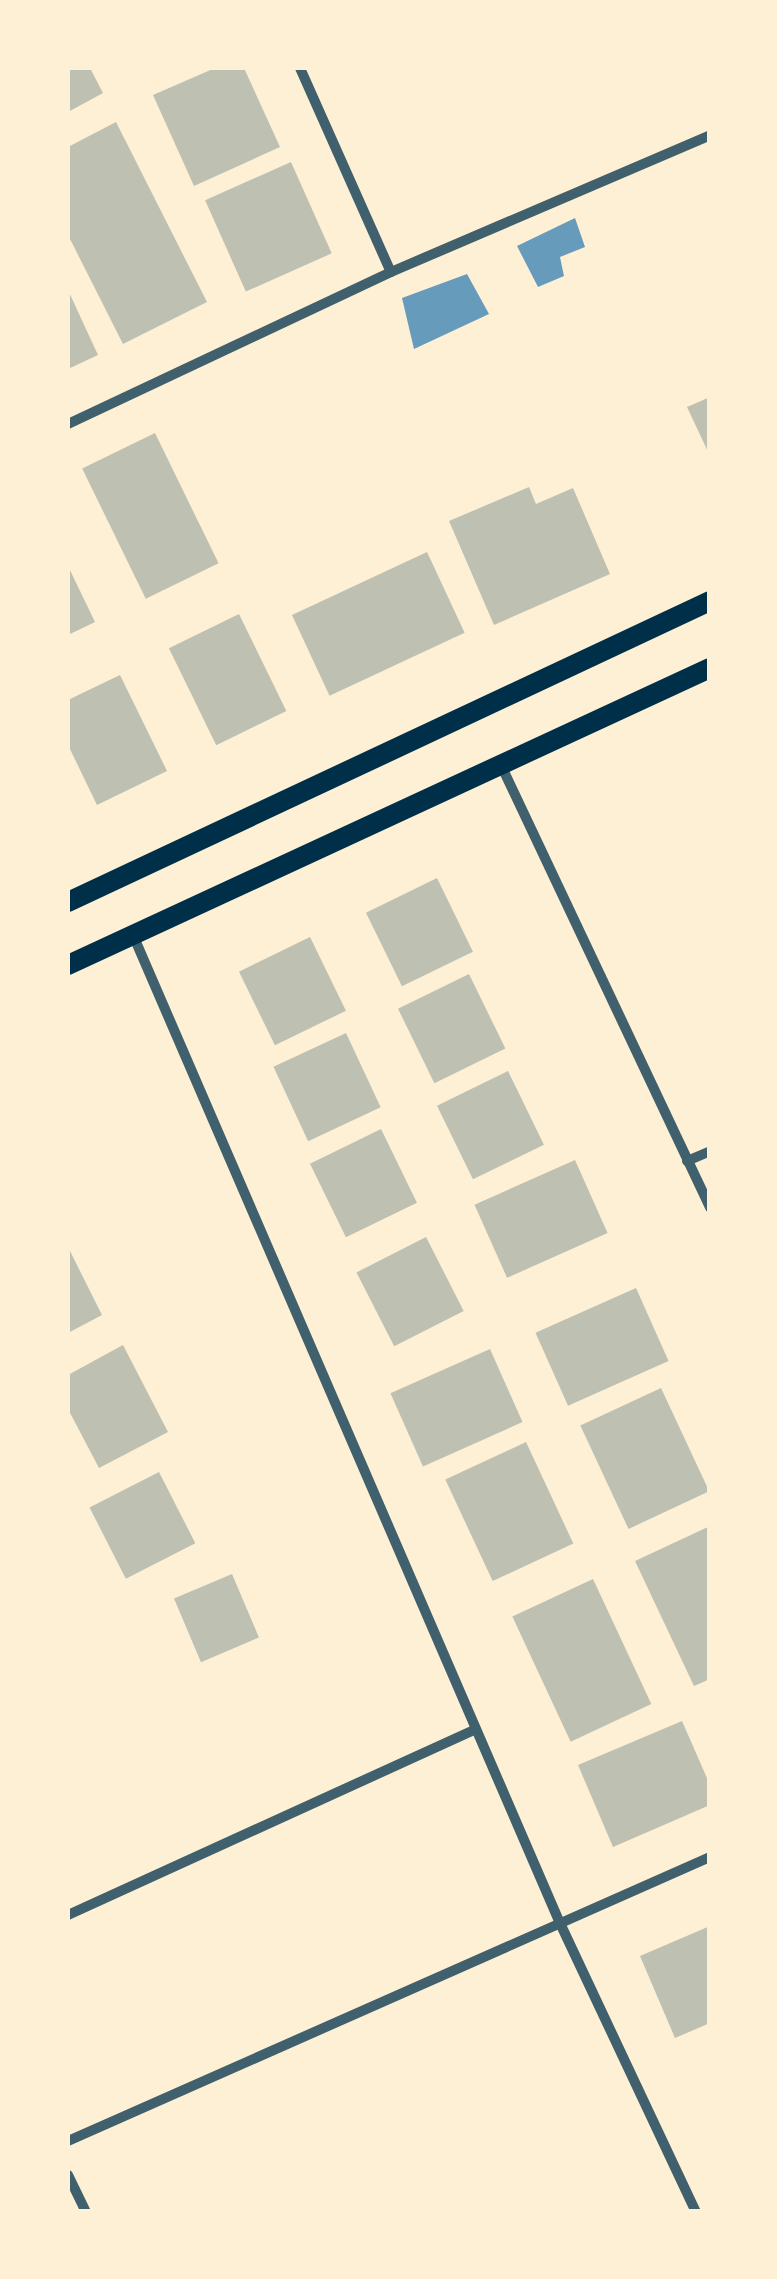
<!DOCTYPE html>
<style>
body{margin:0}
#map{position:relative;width:777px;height:2279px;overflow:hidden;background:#fdf0d5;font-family:"DM Sans",sans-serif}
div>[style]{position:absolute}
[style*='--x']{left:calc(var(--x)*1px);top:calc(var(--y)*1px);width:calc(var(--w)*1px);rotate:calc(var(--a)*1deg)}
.water>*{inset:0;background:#669bbc}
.building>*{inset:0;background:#bec0b2;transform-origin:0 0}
.minor>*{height:10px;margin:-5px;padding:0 5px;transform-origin:5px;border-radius:5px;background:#3f606c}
.secondary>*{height:20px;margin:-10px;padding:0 10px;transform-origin:10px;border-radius:10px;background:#003049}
span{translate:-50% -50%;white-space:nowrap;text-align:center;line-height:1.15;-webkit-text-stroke:9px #fdf0d5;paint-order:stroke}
.frame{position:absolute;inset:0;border:70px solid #fdf0d5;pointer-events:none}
</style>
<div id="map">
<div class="water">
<div style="clip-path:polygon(575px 218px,585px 247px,560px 257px,564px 276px,538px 287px,517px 246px)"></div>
<div style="clip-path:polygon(467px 274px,489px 314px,414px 349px,402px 298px)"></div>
</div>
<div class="building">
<div style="clip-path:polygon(68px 68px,90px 68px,103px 93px,68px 112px)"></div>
<div style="clip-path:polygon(215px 68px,244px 68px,280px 147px,194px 186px,153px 95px)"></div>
<div style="clip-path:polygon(116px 122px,207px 302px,123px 344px,68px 235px,68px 147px)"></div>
<div style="left:291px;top:162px;width:100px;height:94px;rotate:66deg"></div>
<div style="clip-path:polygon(68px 290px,98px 355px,68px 369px)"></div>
<div style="clip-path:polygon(710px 397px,710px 456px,687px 407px)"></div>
<div style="left:155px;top:433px;width:145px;height:81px;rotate:64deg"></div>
<div style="clip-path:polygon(529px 487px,536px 504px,573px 488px,610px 574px,494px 625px,449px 521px)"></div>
<div style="left:427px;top:552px;width:89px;height:149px;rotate:65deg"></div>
<div style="clip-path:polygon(68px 566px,95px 622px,68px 635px)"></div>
<div style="left:239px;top:614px;width:108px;height:78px;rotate:64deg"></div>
<div style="clip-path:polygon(120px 675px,167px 771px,97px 805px,68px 745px,68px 700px)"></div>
<div style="left:437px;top:878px;width:82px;height:79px;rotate:64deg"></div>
<div style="left:310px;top:937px;width:82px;height:79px;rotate:64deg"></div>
<div style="left:469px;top:974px;width:83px;height:79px;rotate:64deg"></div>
<div style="left:346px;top:1033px;width:82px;height:80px;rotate:65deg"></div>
<div style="left:508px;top:1071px;width:82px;height:79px;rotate:64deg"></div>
<div style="left:381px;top:1129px;width:82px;height:79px;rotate:64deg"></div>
<div style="left:575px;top:1160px;width:80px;height:110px;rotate:66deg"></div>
<div style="left:426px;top:1237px;width:83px;height:78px;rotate:63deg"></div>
<div style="clip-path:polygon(68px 1247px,102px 1315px,68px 1333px)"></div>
<div style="left:636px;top:1288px;width:80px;height:110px;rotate:66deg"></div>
<div style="clip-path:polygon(123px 1345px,168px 1432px,99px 1468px,68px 1409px,68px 1375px)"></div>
<div style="left:490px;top:1349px;width:80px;height:109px;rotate:66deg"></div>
<div style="left:661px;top:1388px;width:114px;height:89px;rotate:65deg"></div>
<div style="left:526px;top:1442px;width:112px;height:89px;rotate:65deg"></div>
<div style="left:159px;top:1472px;width:80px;height:78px;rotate:63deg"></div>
<div style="clip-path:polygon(710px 1526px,710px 1679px,694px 1686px,635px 1561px)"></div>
<div style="left:232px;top:1574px;width:69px;height:63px;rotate:67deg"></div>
<div style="left:593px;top:1579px;width:138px;height:89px;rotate:65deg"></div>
<div style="clip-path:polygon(682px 1721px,710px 1785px,710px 1805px,613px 1847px,578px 1765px)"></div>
<div style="clip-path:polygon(710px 1926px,710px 2023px,675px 2038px,640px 1956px)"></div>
</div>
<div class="minor">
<div style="--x:300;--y:68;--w:223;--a:66"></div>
<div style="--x:68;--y:424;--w:357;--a:-25.2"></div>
<div style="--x:391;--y:272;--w:347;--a:-23.2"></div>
<div style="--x:500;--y:763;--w:492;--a:64.7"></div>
<div style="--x:133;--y:935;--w:1074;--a:66.63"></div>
<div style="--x:559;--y:1921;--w:322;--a:64.8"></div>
<div style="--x:687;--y:1161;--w:25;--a:-23"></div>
<div style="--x:68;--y:1915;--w:448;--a:-24.5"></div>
<div style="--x:68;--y:2141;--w:702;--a:-23.86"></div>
<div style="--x:68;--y:2175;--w:41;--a:64.1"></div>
</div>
<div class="secondary">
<div style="--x:68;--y:902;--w:709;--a:-25.12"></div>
<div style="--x:68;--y:965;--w:707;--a:-24.83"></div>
</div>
<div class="frame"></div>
</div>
